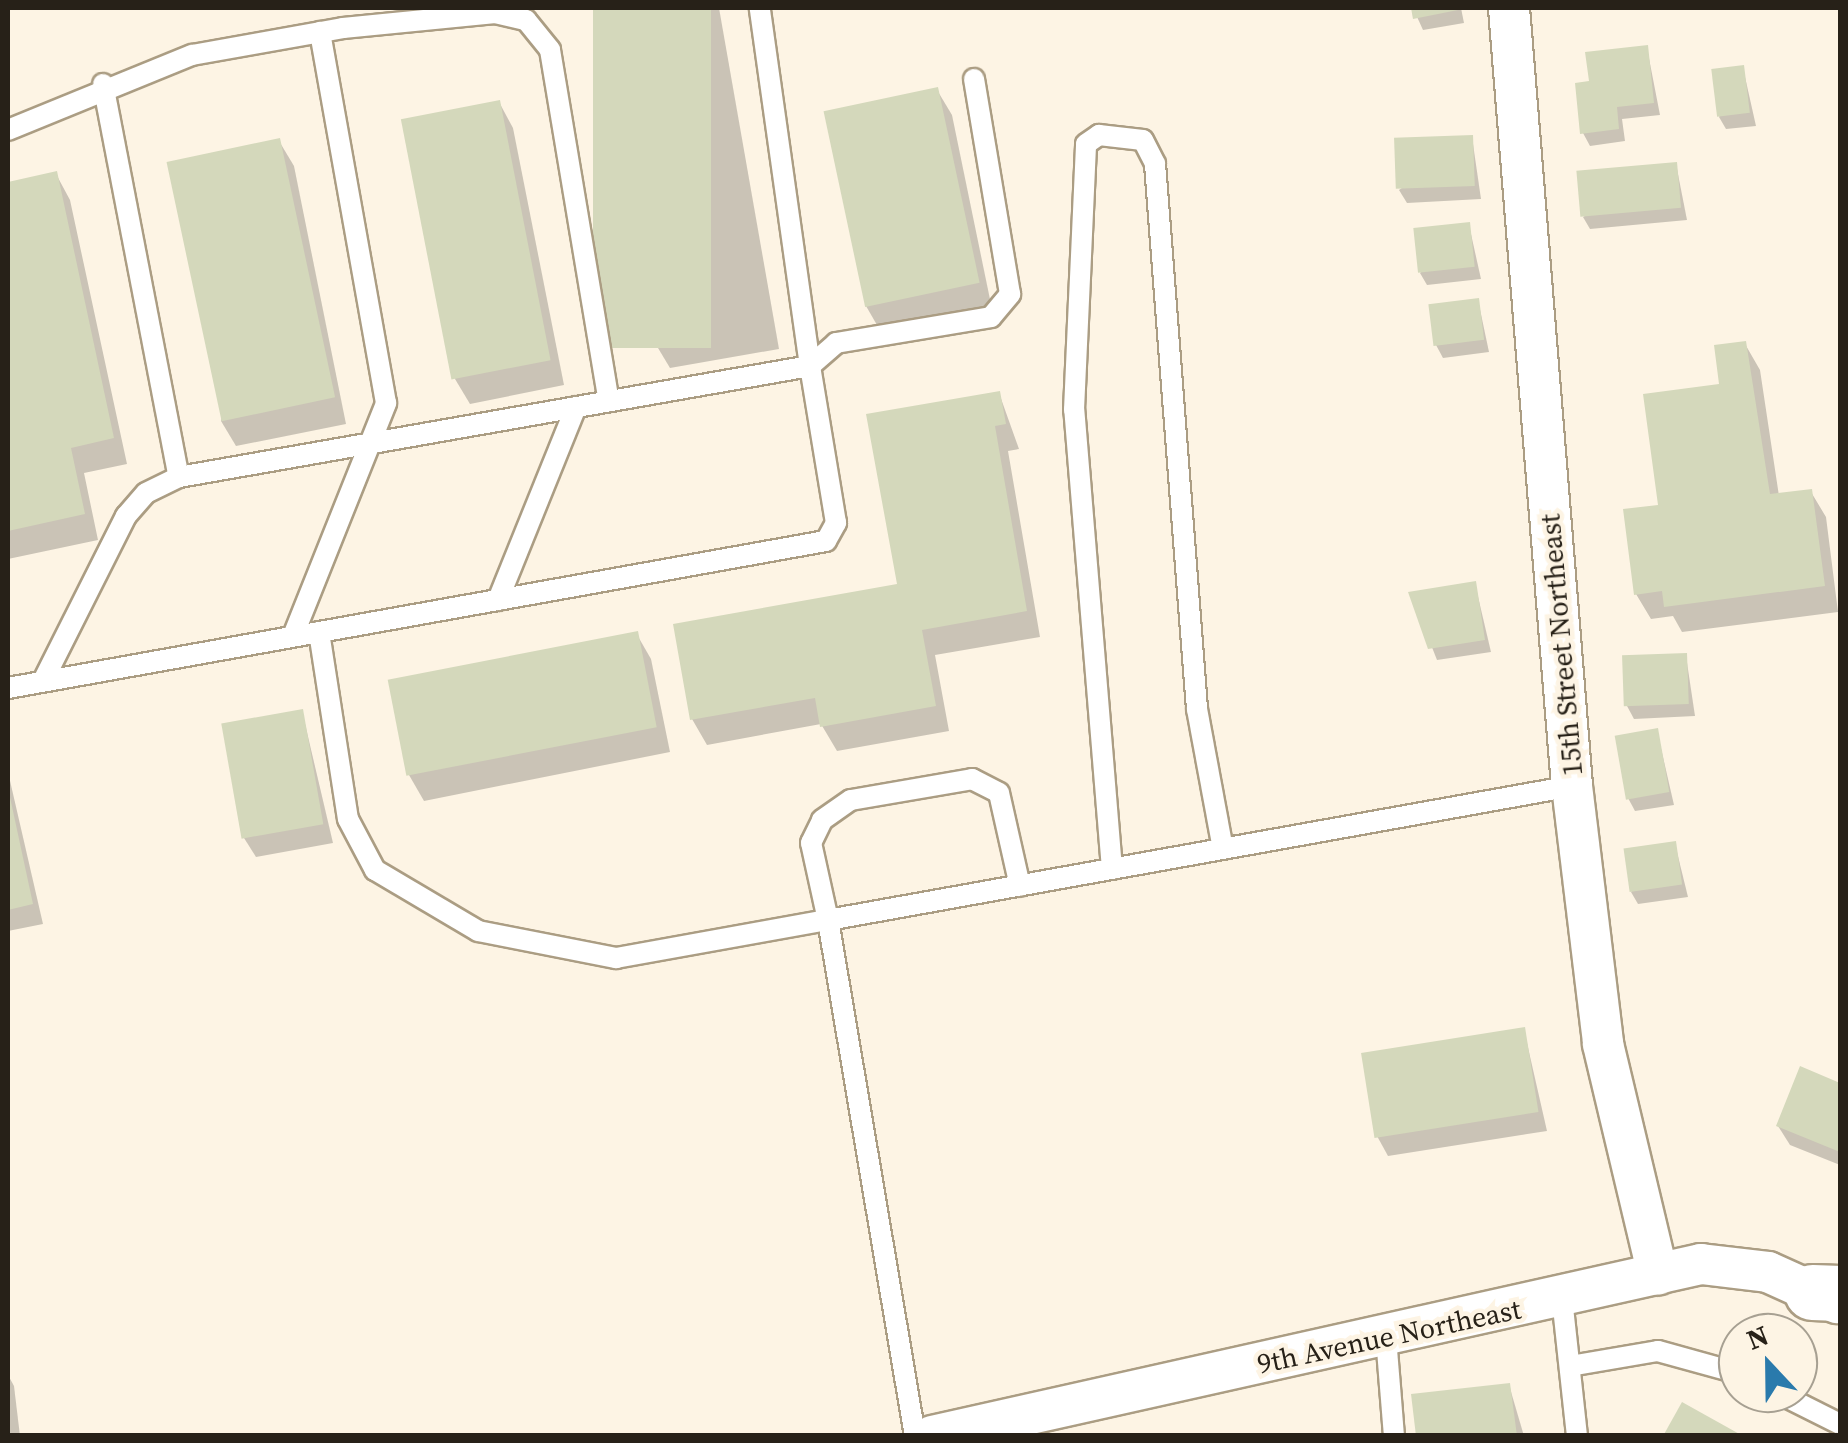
<!DOCTYPE html>
<style>
body{margin:0}
#map{position:relative;width:1848px;height:1443px;overflow:hidden;background:#fdf4e4;font-family:"Source Serif 4",serif}
div>[style]{position:absolute}
[style*='--x']{left:calc(var(--x)*1px);top:calc(var(--y)*1px);width:calc(var(--w)*1px);rotate:calc(var(--a)*1deg)}
.shadow>*{inset:0;background:#0003}
.building>*{inset:0;background:#d4d8bb;transform-origin:0 0}
.roads{filter:drop-shadow(2px 0 #ab9d83) drop-shadow(-2px 0 #ab9d83) drop-shadow(0 2px #ab9d83) drop-shadow(0 -2px #ab9d83)}
.service>*{height:20px;margin:-10px;padding:0 10px;transform-origin:10px;border-radius:10px;background:#fff}
.minor>*{height:40px;margin:-20px;padding:0 20px;transform-origin:20px;border-radius:20px;background:#fff}
.secondary>*{height:55px;margin:-27.5px;padding:0 27.5px;transform-origin:27.5px;border-radius:27.5px;background:#fff}
span{translate:-50% -50%;white-space:nowrap;text-align:center;line-height:1.15;-webkit-text-stroke:9px #fdf4e4;paint-order:stroke}
.street-label{font-size:28px;color:#272118}
.frame{position:absolute;inset:0;border:10px solid #272118;pointer-events:none}
.north{position:absolute;left:1718px;top:1313px;width:100px;height:100px;box-sizing:border-box;background:#fdf4e4;border:2px solid #a7a092;border-radius:50%;rotate:338deg;font-size:28px;font-weight:700;line-height:40px;text-align:center;color:#272118}
.north::after{content:'';display:block;margin:auto;width:35px;height:45px;background:#2a7aac;clip-path:polygon(50% 0,100% 100%,50% 72%,0 100%)}
</style>
<div id="map">
<div class="shadow">
<div style="clip-path:polygon(596px 8px,719px 8px,779px 349px,670px 368px,655px 343px)"></div>
<div style="clip-path:polygon(1413px 8px,1461px 8px,1464px 23px,1423px 30px)"></div>
<div style="clip-path:polygon(1647px 48px,1660px 115px,1622px 119px,1625px 141px,1590px 146px,1583px 133px,1591px 84px)"></div>
<div style="clip-path:polygon(1743px 68px,1756px 126px,1726px 129px,1719px 117px)"></div>
<div style="clip-path:polygon(937px 90px,952px 115px,992px 309px,881px 332px,866px 306px)"></div>
<div style="clip-path:polygon(499px 102px,513px 128px,564px 385px,470px 404px,455px 379px)"></div>
<div style="clip-path:polygon(1472px 137px,1481px 199px,1407px 203px,1399px 190px)"></div>
<div style="clip-path:polygon(279px 141px,294px 166px,346px 424px,236px 446px,221px 421px)"></div>
<div style="clip-path:polygon(1676px 164px,1687px 220px,1590px 229px,1583px 217px)"></div>
<div style="clip-path:polygon(56px 174px,70px 200px,127px 464px,84px 473px,98px 540px,8px 559px,8px 184px)"></div>
<div style="clip-path:polygon(1469px 225px,1481px 279px,1427px 285px,1420px 273px)"></div>
<div style="clip-path:polygon(1478px 300px,1489px 352px,1443px 358px,1436px 345px)"></div>
<div style="clip-path:polygon(1745px 344px,1760px 370px,1779px 496px,1811px 492px,1826px 517px,1838px 612px,1682px 632px,1673px 616px,1651px 619px,1636px 594px)"></div>
<div style="clip-path:polygon(999px 393px,1019px 449px,1008px 451px,1040px 637px,935px 655px,949px 731px,837px 751px,821px 724px,707px 745px,692px 719px,899px 586px)"></div>
<div style="clip-path:polygon(1475px 584px,1491px 652px,1437px 660px,1411px 594px)"></div>
<div style="clip-path:polygon(636px 633px,651px 659px,670px 752px,424px 801px,409px 775px)"></div>
<div style="clip-path:polygon(1686px 656px,1695px 716px,1634px 719px,1627px 706px)"></div>
<div style="clip-path:polygon(302px 711px,333px 843px,256px 857px,244px 838px)"></div>
<div style="clip-path:polygon(1657px 731px,1674px 805px,1635px 811px,1628px 798px)"></div>
<div style="clip-path:polygon(8px 772px,43px 924px,8px 931px)"></div>
<div style="clip-path:polygon(1675px 844px,1688px 897px,1638px 904px,1631px 892px)"></div>
<div style="clip-path:polygon(1524px 1030px,1547px 1131px,1388px 1156px,1377px 1136px)"></div>
<div style="clip-path:polygon(1801px 1070px,1840px 1085px,1840px 1165px,1790px 1145px,1778px 1126px)"></div>
<div style="clip-path:polygon(8px 1375px,14px 1386px,20px 1436px,8px 1436px)"></div>
<div style="clip-path:polygon(1509px 1385px,1524px 1436px,1418px 1436px)"></div>
</div>
<div class="building">
<div style="left:593px;top:8px;width:118px;height:340px"></div>
<div style="clip-path:polygon(1411px 8px,1462px 8px,1463px 9px,1413px 19px)"></div>
<div style="clip-path:polygon(1648px 45px,1654px 103px,1617px 107px,1619px 129px,1580px 134px,1575px 83px,1589px 81px,1585px 52px)"></div>
<div style="left:1744px;top:65px;width:48px;height:33px;rotate:83deg"></div>
<div style="left:938px;top:87px;width:200px;height:117px;rotate:78deg"></div>
<div style="left:500px;top:100px;width:265px;height:101px;rotate:79deg"></div>
<div style="left:1473px;top:135px;width:51px;height:79px;rotate:88deg"></div>
<div style="left:280px;top:138px;width:265px;height:116px;rotate:78deg"></div>
<div style="left:1677px;top:162px;width:46px;height:101px;rotate:85deg"></div>
<div style="clip-path:polygon(57px 171px,114px 438px,71px 448px,85px 514px,8px 531px,8px 182px)"></div>
<div style="left:1470px;top:222px;width:45px;height:57px;rotate:84deg"></div>
<div style="left:1479px;top:298px;width:42px;height:51px;rotate:83deg"></div>
<div style="clip-path:polygon(1746px 341px,1770px 494px,1812px 489px,1825px 586px,1664px 607px,1662px 591px,1634px 595px,1623px 509px,1658px 505px,1643px 394px,1719px 384px,1714px 345px)"></div>
<div style="clip-path:polygon(1000px 391px,1006px 424px,995px 426px,1027px 611px,922px 630px,936px 706px,820px 727px,815px 698px,690px 720px,673px 624px,897px 584px,866px 414px)"></div>
<div style="clip-path:polygon(1476px 581px,1485px 640px,1428px 649px,1408px 592px)"></div>
<div style="left:638px;top:631px;width:98px;height:255px;rotate:79deg"></div>
<div style="left:1687px;top:653px;width:51px;height:65px;rotate:88deg"></div>
<div style="left:303px;top:709px;width:117px;height:83px;rotate:80deg"></div>
<div style="left:1658px;top:728px;width:65px;height:44px;rotate:80deg"></div>
<div style="clip-path:polygon(8px 788px,33px 904px,8px 910px)"></div>
<div style="left:1676px;top:841px;width:44px;height:53px;rotate:82deg"></div>
<div style="left:1525px;top:1027px;width:86px;height:166px;rotate:81deg"></div>
<div style="clip-path:polygon(1800px 1066px,1840px 1083px,1840px 1152px,1776px 1126px)"></div>
<div style="clip-path:polygon(1510px 1383px,1517px 1436px,1416px 1436px,1411px 1394px)"></div>
<div style="clip-path:polygon(1682px 1402px,1743px 1436px,1663px 1436px)"></div>
</div>
<div class="roads">
<div class="service">
<div style="--x:103;--y:84;--w:400;--a:79.1"></div>
<div style="--x:8;--y:130;--w:199;--a:-22.2"></div>
<div style="--x:192;--y:55;--w:153;--a:-10.1"></div>
<div style="--x:343;--y:28;--w:153;--a:-5.6"></div>
<div style="--x:495;--y:13;--w:32;--a:13"></div>
<div style="--x:526;--y:20;--w:38;--a:51"></div>
<div style="--x:550;--y:50;--w:356;--a:80.5"></div>
<div style="--x:498;--y:600;--w:208;--a:-68"></div>
<div style="--x:319;--y:632;--w:189;--a:81.2"></div>
<div style="--x:348;--y:819;--w:58;--a:62.1"></div>
<div style="--x:375;--y:870;--w:120;--a:30.6"></div>
<div style="--x:478;--y:931;--w:141;--a:11.1"></div>
<div style="--x:616;--y:958;--w:215;--a:-10.2"></div>
<div style="--x:828;--y:920;--w:79;--a:-102.4"></div>
<div style="--x:811;--y:843;--w:25;--a:-64"></div>
<div style="--x:822;--y:820;--w:35;--a:-35"></div>
<div style="--x:851;--y:800;--w:123;--a:-9.8"></div>
<div style="--x:972;--y:779;--w:30;--a:27"></div>
<div style="--x:999;--y:793;--w:95;--a:77.3"></div>
<div style="--x:293;--y:636;--w:251;--a:-68.2"></div>
<div style="--x:386;--y:403;--w:377;--a:-100.1"></div>
<div style="--x:43;--y:681;--w:185;--a:-63.3"></div>
<div style="--x:126;--y:516;--w:30;--a:-49"></div>
<div style="--x:146;--y:493;--w:37;--a:-26"></div>
<div style="--x:179;--y:477;--w:641;--a:-9.98"></div>
<div style="--x:810;--y:366;--w:361;--a:-98"></div>
<div style="--x:8;--y:688;--w:831;--a:-10.19"></div>
<div style="--x:826;--y:541;--w:21;--a:-61"></div>
<div style="--x:836;--y:523;--w:159;--a:-99.4"></div>
<div style="--x:810;--y:366;--w:35;--a:-41"></div>
<div style="--x:836;--y:343;--w:157;--a:-9.5"></div>
<div style="--x:991;--y:317;--w:30;--a:-50"></div>
<div style="--x:1010;--y:294;--w:218;--a:-99.5"></div>
<div style="--x:1112;--y:869;--w:461;--a:-94.7"></div>
<div style="--x:1074;--y:410;--w:266;--a:-87.4"></div>
<div style="--x:1086;--y:144;--w:16;--a:-35"></div>
<div style="--x:1099;--y:135;--w:44;--a:6.5"></div>
<div style="--x:1143;--y:140;--w:27;--a:63"></div>
<div style="--x:1155;--y:164;--w:547;--a:85.59"></div>
<div style="--x:1197;--y:709;--w:142;--a:79.5"></div>
<div style="--x:1562;--y:1298;--w:139;--a:83.8"></div>
<div style="--x:1386;--y:1337;--w:99;--a:85.4"></div>
<div style="--x:1570;--y:1366;--w:89;--a:-9.7"></div>
<div style="--x:1658;--y:1351;--w:83;--a:15.4"></div>
<div style="--x:1778;--y:1393;--w:69;--a:26.6"></div>
<div style="--x:915;--y:1436;--w:523;--a:-99.57"></div>
<div style="--x:828;--y:920;--w:756;--a:-10.21"></div>
</div>
<div class="minor">
<div style="--x:1509;--y:8;--w:781;--a:85.37"></div>
<div style="--x:1572;--y:786;--w:260;--a:83.1"></div>
<div style="--x:1603;--y:1044;--w:237;--a:76.6"></div>
<div style="--x:932;--y:1436;--w:788;--a:-12.61"></div>
<div style="--x:1701;--y:1264;--w:67;--a:6.8"></div>
<div style="--x:1768;--y:1272;--w:76;--a:24.2"></div>
</div>
<div class="secondary">
<div style="--x:1812;--y:1292;--w:28;--a:2"></div>
</div>
</div>
<div class="street-label">
<span style="left:1561px;top:645px;rotate:-95deg">15th Street Northeast</span>
<span style="left:1389px;top:1336px;rotate:-12deg">9th Avenue Northeast</span>
</div>
<div class="frame"></div>
<div class="north">N</div>
</div>
